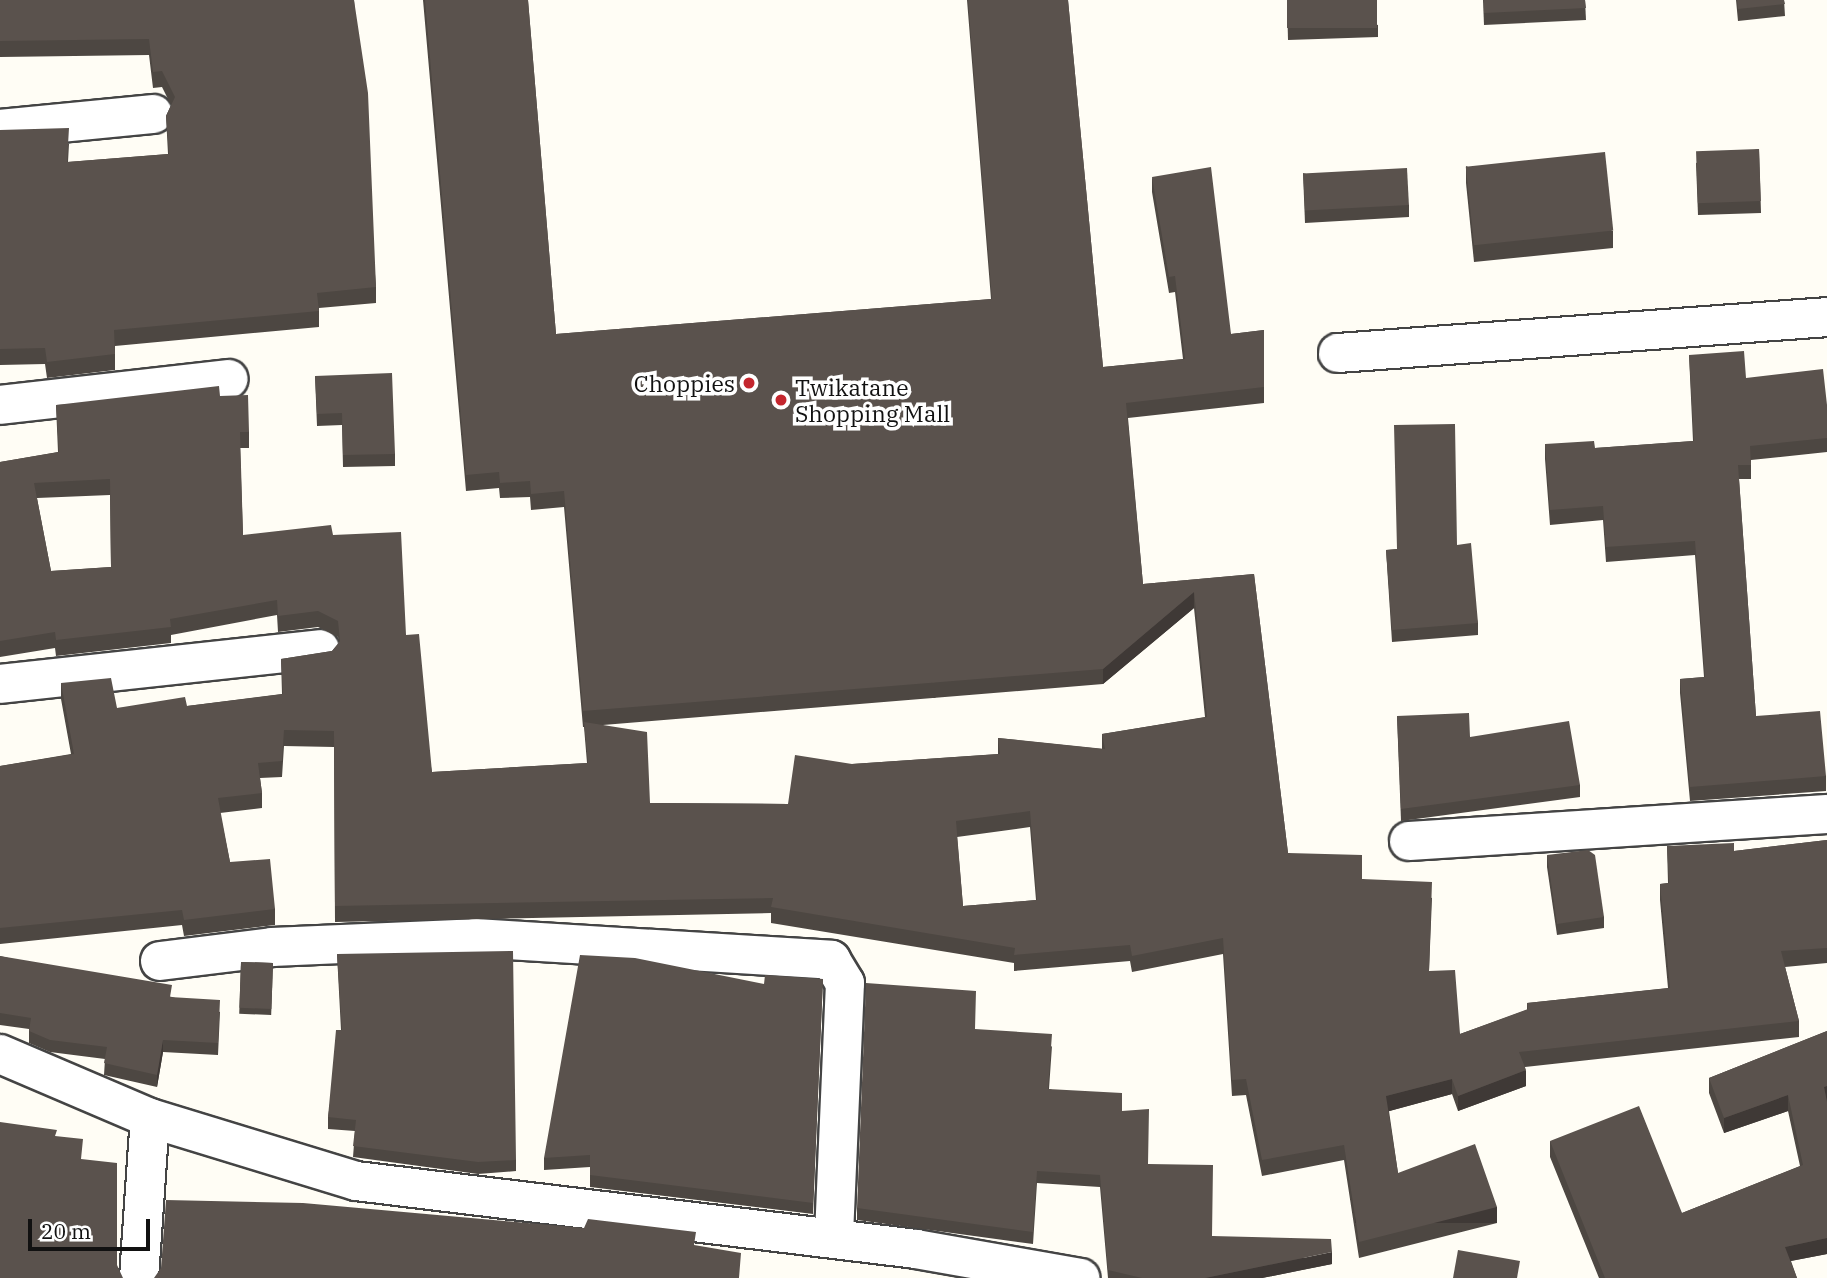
<!DOCTYPE html>
<style>
body{margin:0}
#map{position:relative;width:1827px;height:1278px;overflow:hidden;background:#fffdf5;font-family:"IBM Plex Serif",serif}
div>[style]{position:absolute}
[style*='--x']{left:calc(var(--x)*1px);top:calc(var(--y)*1px);width:calc(var(--w)*1px);rotate:calc(var(--a)*1deg)}
.roads{filter:drop-shadow(2px 0 #444) drop-shadow(-2px 0 #444) drop-shadow(0 2px #444) drop-shadow(0 -2px #444)}
.minor>*{height:38px;margin:-19px;padding:0 19px;transform-origin:19px;border-radius:19px;background:#fff}
.wall>*{inset:0;background:#4d4742;transform-origin:0 0}
.shaded-wall>*{inset:0;background:#3f3936;transform-origin:0 0}
.building>*{inset:0;background:#5a524d;transform-origin:0 0}
.dots>*{width:19px;height:19px;translate:-50% -50%;box-sizing:border-box;border:4px solid #fff;border-radius:50%}
span{translate:-50% -50%;white-space:nowrap;text-align:center;line-height:1.15;-webkit-text-stroke:7px #fff;paint-order:stroke}
.poi-label{font-size:23px;color:#111}
.right{translate:-100% -50%;text-align:right}
.left{translate:0 -50%;text-align:left}
.scale{position:absolute;left:28px;top:1219px;width:122px;height:32px;box-sizing:border-box;border:4px solid #111;border-top:0;padding-left:9px;font-size:21px;line-height:24px;white-space:nowrap;color:#111;-webkit-text-stroke:5px #fff;paint-order:stroke}
</style>
<div id="map">
<div class="roads">
<div class="minor">
<div style="--x:0;--y:129;--w:154;--a:-5.6"></div>
<div style="--x:1338;--y:353;--w:490;--a:-4.2"></div>
<div style="--x:0;--y:405;--w:230;--a:-6.5"></div>
<div style="--x:0;--y:684;--w:322;--a:-6.2"></div>
<div style="--x:1409;--y:841;--w:419;--a:-3.7"></div>
<div style="--x:160;--y:961;--w:113;--a:-7.1"></div>
<div style="--x:272;--y:947;--w:203;--a:-2.5"></div>
<div style="--x:475;--y:938;--w:357;--a:3.5"></div>
<div style="--x:831;--y:960;--w:27;--a:59"></div>
<div style="--x:845;--y:983;--w:255;--a:92.5"></div>
<div style="--x:0;--y:1054;--w:163;--a:23.1"></div>
<div style="--x:150;--y:1118;--w:215;--a:17"></div>
<div style="--x:356;--y:1181;--w:564;--a:6.92"></div>
<div style="--x:916;--y:1249;--w:167;--a:10"></div>
<div style="--x:139;--y:1278;--w:160;--a:-86.1"></div>
</div>
</div>
<div class="wall">
<div style="clip-path:polygon(0 0,354px 0,376px 287px,376px 303px,319px 308px,319px 327px,115px 346px,115px 370px,47px 378px,45px 364px,0 365px,0 130px,69px 144px,68px 162px,168px 154px,166px 116px,171px 105px,162px 87px,153px 88px,149px 55px,0 57px)"></div>
<div style="clip-path:polygon(evenodd,423px 0,528px 0,556px 334px,991px 299px,967px 0,1068px 0,1103px 367px,1183px 359px,1175px 292px,1169px 293px,1152px 192px,1152px 177px,1231px 334px,1264px 330px,1264px 403px,1128px 418px,1143px 584px,1254px 574px,1288px 853px,1362px 879px,1432px 898px,1429px 971px,1460px 1034px,1527px 1010px,1527px 1003px,1668px 988px,1660px 900px,1660px 884px,1668px 883px,1667px 846px,1734px 851px,1827px 840px,1827px 963px,1785px 967px,1799px 1021px,1799px 1037px,1525px 1067px,1526px 1086px,1458px 1111px,1452px 1094px,1389px 1111px,1398px 1173px,1497px 1223px,1359px 1258px,1344px 1160px,1262px 1176px,1246px 1095px,1232px 1096px,1223px 954px,1132px 972px,1130px 961px,1014px 971px,1014px 963px,771px 923px,771px 913px,335px 922px,334px 747px,284px 746px,282px 777px,260px 778px,262px 793px,262px 808px,220px 813px,230px 862px,275px 909px,275px 925px,184px 936px,182px 925px,0 944px,0 766px,71px 754px,61px 699px,61px 683px,117px 708px,187px 706px,282px 694px,281px 659px,332px 651px,339px 643px,338px 637px,318px 627px,278px 632px,277px 615px,171px 635px,171px 643px,56px 656px,55px 648px,0 657px,0 462px,58px 452px,56px 405px,220px 396px,249px 432px,249px 448px,240px 448px,243px 535px,333px 535px,406px 635px,432px 772px,587px 763px,584px 727px,583px 727px,564px 507px,531px 510px,530px 497px,500px 498px,499px 488px,466px 491px,423px 0,110px 495px,111px 567px,51px 571px,37px 498px,110px 495px,423px 0,1194px 608px,1205px 717px,1102px 734px,1102px 749px,998px 738px,998px 754px,852px 764px,788px 804px,650px 803px,603px 725px,1103px 684px,1194px 608px,423px 0,1030px 827px,1036px 900px,963px 906px,957px 837px,1030px 827px)"></div>
<div style="clip-path:polygon(1287px 0,1378px 25px,1378px 37px,1288px 40px)"></div>
<div style="clip-path:polygon(1483px 0,1585px 0,1586px 20px,1484px 25px)"></div>
<div style="clip-path:polygon(1736px 0,1784px 0,1785px 16px,1738px 21px)"></div>
<div style="clip-path:polygon(1759px 149px,1761px 213px,1698px 215px,1696px 163px)"></div>
<div style="clip-path:polygon(1466px 166px,1613px 231px,1613px 248px,1474px 262px,1466px 183px)"></div>
<div style="clip-path:polygon(1303px 173px,1409px 205px,1409px 217px,1305px 223px)"></div>
<div style="clip-path:polygon(1689px 355px,1746px 378px,1827px 405px,1827px 452px,1751px 460px,1751px 479px,1739px 479px,1756px 716px,1826px 776px,1826px 791px,1690px 801px,1680px 693px,1680px 679px,1704px 677px,1695px 555px,1606px 562px,1603px 520px,1550px 525px,1545px 459px,1545px 444px,1595px 448px,1693px 441px)"></div>
<div style="clip-path:polygon(315px 376px,395px 454px,395px 466px,343px 467px,342px 425px,317px 426px)"></div>
<div style="clip-path:polygon(1457px 545px,1478px 623px,1478px 635px,1392px 642px,1386px 550px)"></div>
<div style="clip-path:polygon(1397px 716px,1470px 737px,1580px 785px,1580px 797px,1401px 821px)"></div>
<div style="clip-path:polygon(1547px 855px,1604px 917px,1604px 928px,1557px 935px,1547px 867px)"></div>
<div style="clip-path:polygon(337px 954px,516px 1160px,516px 1171px,478px 1174px,353px 1157px,355px 1131px,328px 1129px,328px 1117px,341px 1030px)"></div>
<div style="clip-path:polygon(0 956px,172px 997px,220px 1012px,218px 1055px,163px 1052px,157px 1087px,104px 1075px,105px 1059px,50px 1052px,29px 1043px,29px 1029px,0 1025px)"></div>
<div style="left:273px;top:963px;width:52px;height:32px;rotate:92deg"></div>
<div style="clip-path:polygon(823px 979px,813px 1214px,590px 1187px,590px 1167px,544px 1170px,544px 1158px,764px 984px)"></div>
<div style="clip-path:polygon(1827px 1031px,1827px 1254px,1791px 1261px,1797px 1278px,1599px 1278px,1550px 1157px,1550px 1141px,1682px 1213px,1800px 1166px,1788px 1111px,1724px 1133px,1709px 1093px,1709px 1078px)"></div>
<div style="clip-path:polygon(1052px 1046px,1049px 1089px,1122px 1111px,1148px 1164px,1212px 1236px,1332px 1264px,1262px 1278px,1108px 1278px,1100px 1187px,1037px 1183px,1033px 1244px,857px 1220px,857px 1208px)"></div>
</div>
<div class="shaded-wall">
<div style="clip-path:polygon(1194px 592px,1194px 608px,1103px 684px,1103px 669px)"></div>
<div style="clip-path:polygon(163px 1040px,163px 1052px,157px 1087px,157px 1075px)"></div>
<div style="clip-path:polygon(1526px 1070px,1526px 1086px,1458px 1111px,1458px 1096px)"></div>
<div style="clip-path:polygon(1452px 1079px,1452px 1094px,1386px 1112px,1386px 1096px)"></div>
<div style="clip-path:polygon(1827px 1086px,1827px 1102px,1824px 1087px)"></div>
<div style="clip-path:polygon(1788px 1095px,1788px 1111px,1724px 1133px,1724px 1118px)"></div>
<div style="left:1497px;top:1207px;width:16px;height:142px;rotate:90deg"></div>
<div style="clip-path:polygon(1827px 1238px,1827px 1254px,1785px 1262px,1785px 1247px)"></div>
<div style="clip-path:polygon(1332px 1252px,1332px 1264px,1262px 1278px,1205px 1278px)"></div>
</div>
<div class="building">
<div style="clip-path:polygon(0 0,354px 0,368px 93px,376px 287px,317px 293px,319px 311px,114px 330px,115px 354px,47px 362px,45px 348px,0 349px,0 130px,69px 128px,67px 162px,169px 154px,166px 116px,175px 97px,162px 71px,153px 72px,149px 39px,0 41px)"></div>
<div style="clip-path:polygon(evenodd,425px 0,528px 0,556px 334px,992px 299px,968px 0,1068px 0,1103px 367px,1185px 359px,1175px 276px,1169px 277px,1152px 177px,1211px 167px,1231px 334px,1264px 330px,1264px 387px,1126px 403px,1143px 584px,1254px 574px,1288px 853px,1362px 855px,1362px 879px,1432px 882px,1429px 971px,1455px 970px,1460px 1034px,1528px 1009px,1527px 1003px,1670px 988px,1660px 884px,1669px 883px,1667px 846px,1734px 843px,1734px 851px,1827px 840px,1827px 948px,1781px 951px,1799px 1021px,1519px 1052px,1526px 1070px,1458px 1096px,1452px 1079px,1386px 1096px,1398px 1173px,1475px 1144px,1497px 1207px,1359px 1242px,1344px 1145px,1262px 1160px,1246px 1079px,1232px 1080px,1223px 938px,1132px 956px,1130px 945px,1014px 955px,1015px 948px,771px 907px,773px 898px,335px 906px,334px 731px,284px 730px,282px 761px,258px 763px,262px 793px,218px 798px,230px 862px,270px 859px,275px 909px,184px 920px,182px 910px,0 928px,0 766px,74px 754px,61px 683px,111px 678px,117px 708px,185px 697px,187px 706px,283px 694px,281px 659px,332px 651px,340px 641px,338px 621px,318px 611px,278px 616px,277px 600px,170px 619px,171px 627px,56px 640px,55px 632px,0 641px,0 462px,59px 452px,56px 405px,219px 386px,220px 396px,248px 395px,249px 432px,240px 432px,243px 535px,331px 525px,333px 535px,401px 532px,406px 635px,419px 634px,432px 772px,588px 763px,584px 722px,647px 732px,650px 803px,788px 804px,795px 755px,852px 764px,1000px 754px,998px 738px,1105px 749px,1102px 734px,1207px 717px,1194px 592px,1103px 669px,583px 711px,564px 491px,531px 494px,530px 481px,500px 483px,499px 472px,466px 475px,425px 0,110px 479px,111px 567px,51px 571px,34px 483px,110px 479px,425px 0,1030px 811px,1037px 900px,963px 906px,956px 821px,1030px 811px)"></div>
<div style="left:1287px;top:0;width:90px;height:28px"></div>
<div style="clip-path:polygon(1484px 0,1585px 0,1586px 8px,1484px 13px)"></div>
<div style="clip-path:polygon(1737px 0,1784px 0,1785px 4px,1738px 9px)"></div>
<div style="left:1759px;top:149px;width:52px;height:63px;rotate:88deg"></div>
<div style="left:1605px;top:152px;width:79px;height:140px;rotate:84deg"></div>
<div style="left:1407px;top:168px;width:37px;height:104px;rotate:87deg"></div>
<div style="clip-path:polygon(1744px 351px,1746px 378px,1823px 369px,1827px 405px,1827px 438px,1750px 446px,1751px 465px,1738px 465px,1756px 716px,1820px 711px,1826px 776px,1690px 787px,1680px 679px,1705px 677px,1695px 541px,1606px 547px,1603px 506px,1550px 510px,1545px 444px,1594px 441px,1595px 448px,1694px 441px,1689px 355px)"></div>
<div style="clip-path:polygon(392px 373px,395px 454px,343px 455px,342px 413px,317px 414px,315px 376px)"></div>
<div style="clip-path:polygon(1455px 424px,1457px 545px,1471px 543px,1478px 623px,1392px 630px,1386px 550px,1397px 549px,1394px 425px)"></div>
<div style="clip-path:polygon(1469px 713px,1470px 737px,1569px 721px,1580px 785px,1401px 809px,1397px 716px)"></div>
<div style="clip-path:polygon(1588px 850px,1595px 855px,1604px 917px,1557px 924px,1547px 855px)"></div>
<div style="clip-path:polygon(513px 951px,516px 1160px,478px 1162px,353px 1146px,356px 1120px,328px 1117px,336px 1030px,342px 1030px,337px 954px)"></div>
<div style="clip-path:polygon(580px 955px,635px 958px,764px 984px,765px 975px,823px 979px,813px 1203px,590px 1175px,590px 1155px,544px 1158px)"></div>
<div style="clip-path:polygon(0 956px,172px 985px,170px 997px,220px 1000px,218px 1043px,163px 1040px,157px 1075px,104px 1063px,107px 1047px,50px 1040px,29px 1031px,31px 1018px,0 1013px)"></div>
<div style="left:273px;top:963px;width:46px;height:32px;rotate:92deg"></div>
<div style="clip-path:polygon(866px 983px,976px 991px,975px 1029px,1052px 1034px,1048px 1089px,1122px 1093px,1122px 1111px,1149px 1109px,1148px 1164px,1213px 1165px,1212px 1236px,1331px 1239px,1332px 1252px,1205px 1278px,1142px 1278px,1108px 1270px,1100px 1175px,1037px 1171px,1033px 1232px,857px 1208px)"></div>
<div style="clip-path:polygon(1827px 1031px,1827px 1086px,1824px 1087px,1827px 1102px,1827px 1238px,1785px 1247px,1797px 1278px,1605px 1278px,1550px 1141px,1639px 1106px,1682px 1213px,1803px 1165px,1788px 1095px,1724px 1118px,1709px 1078px)"></div>
<div style="clip-path:polygon(0 1122px,57px 1130px,55px 1136px,83px 1139px,81px 1159px,117px 1163px,117px 1265px,123px 1278px,0 1278px)"></div>
<div style="clip-path:polygon(166px 1200px,303px 1203px,584px 1228px,588px 1219px,696px 1232px,694px 1245px,741px 1253px,739px 1278px,744px 1278px,154px 1278px,161px 1268px)"></div>
<div style="clip-path:polygon(1458px 1250px,1520px 1261px,1517px 1278px,1453px 1278px)"></div>
</div>
<div class="dots">
<div style="left:749px;top:383px;background:#c4262e"></div>
<div style="left:781px;top:400px;background:#c4262e"></div>
</div>
<div class="poi-label">
<span class="right" style="left:735px;top:383px">Choppies</span>
<span class="left" style="left:795px;top:400px">Twikatane<br>Shopping Mall</span>
</div>
<div class="scale">20 m</div>
</div>
